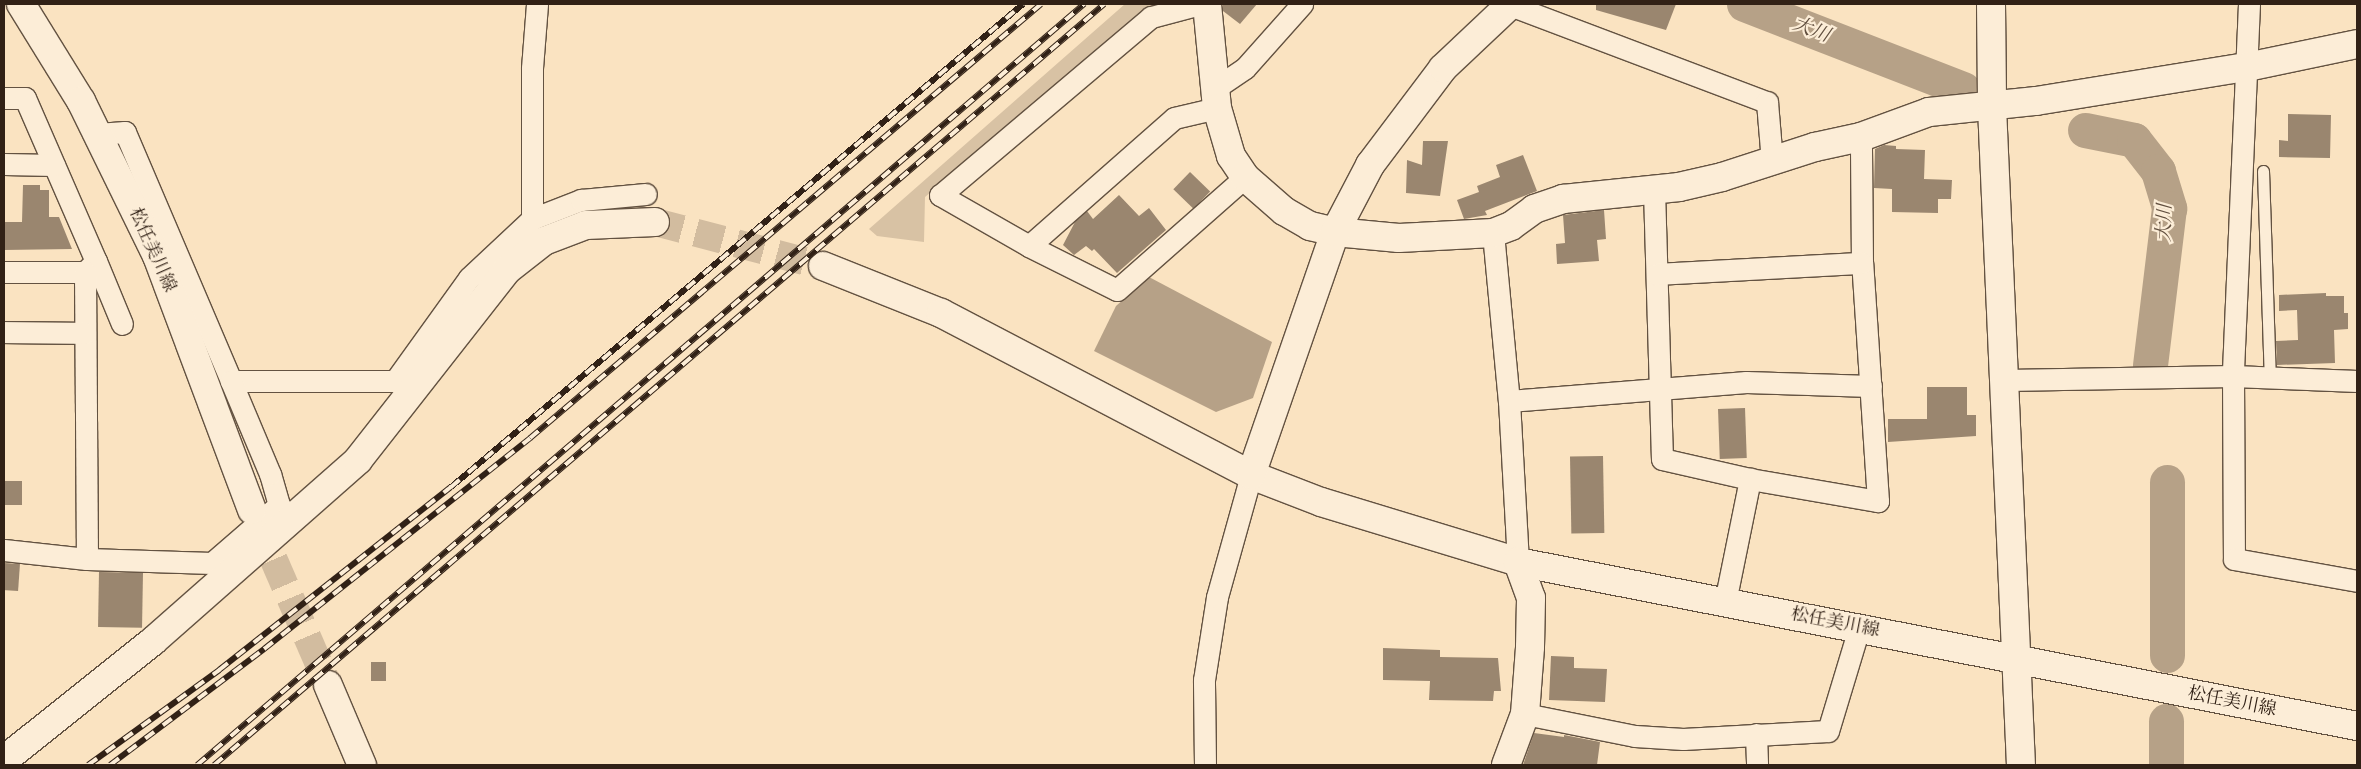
<!DOCTYPE html>
<meta charset="utf-8">
<style>
body{margin:0}
#map{position:relative;width:2361px;height:769px;overflow:hidden;background:#fae3c1;font-family:Cardo,"Noto Serif JP",serif}
div>[style]{position:absolute}
[style*='--x']{left:calc(var(--x)*1px);top:calc(var(--y)*1px);width:calc(var(--w)*1px);rotate:calc(var(--a)*1deg)}
.green>*{inset:0;background:#d8c2a4}
.water>*{inset:0;background:#b6a187}
.river>*{height:35px;margin:-17.5px;padding:0 17.5px;transform-origin:17.5px;border-radius:17.5px;background:#b6a187}
.building>*{inset:0;background:#9a866f;transform-origin:0 0}
.tertiary-tunnel>*{height:28px;margin-top:-14px;transform-origin:0;background:repeating-linear-gradient(90deg,#d2bc9f 0 28px,transparent 0 42px)}
.secondary-tunnel>*{height:28px;margin-top:-14px;transform-origin:0;background:repeating-linear-gradient(90deg,#d2bc9f 0 28px,transparent 0 42px)}
.roads{filter:drop-shadow(1px 0 #635241) drop-shadow(-1px 0 #635241) drop-shadow(0 1px #635241) drop-shadow(0 -1px #635241)}
.service>*{height:11px;margin:-5.5px;padding:0 5.5px;transform-origin:5.5px;border-radius:5.5px;background:#fcedd7}
.minor>*{height:21px;margin:-10.5px;padding:0 10.5px;transform-origin:10.5px;border-radius:10.5px;background:#fcedd7}
.tertiary>*{height:28px;margin:-14px;padding:0 14px;transform-origin:14px;border-radius:14px;background:#fcedd7}
.secondary>*{height:28px;margin:-14px;padding:0 14px;transform-origin:14px;border-radius:14px;background:#fcedd7}
.rail>*{height:5.5px;margin-top:-2.75px;transform-origin:0;background:repeating-linear-gradient(90deg,#fcedd7 0 11px,#312116 0 22px);box-sizing:border-box;border-block:1px solid #312116}
span{translate:-50% -50%;white-space:nowrap;text-align:center;line-height:1.15;-webkit-text-stroke:4.5px #fcedd7;paint-order:stroke}
.street-label{font-size:18px;color:#312116}
.water-label{font-size:19px;color:#604e3e;font-style:italic}
.frame{position:absolute;inset:0;border:5px solid #312116;pointer-events:none}
</style>
<div id="map">
<div class="green">
<div style="clip-path:polygon(1125px 4px,1155px 4px,925px 197px,924px 242px,877px 236px,869px 229px)"></div>
</div>
<div class="water">
<div style="clip-path:polygon(1149px 277px,1272px 342px,1253px 398px,1216px 412px,1094px 351px,1116px 306px)"></div>
</div>
<div class="river">
<div style="--x:1744;--y:4;--w:235;--a:21.2"></div>
<div style="--x:2085;--y:130;--w:50;--a:11.5"></div>
<div style="--x:2134;--y:140;--w:39;--a:52"></div>
<div style="--x:2158;--y:171;--w:39;--a:73"></div>
<div style="--x:2169;--y:208;--w:158;--a:96.9"></div>
<div style="--x:2167;--y:482;--w:173;--a:90"></div>
<div style="--x:2166;--y:765;--w:44;--a:-90"></div>
</div>
<div class="building">
<div style="clip-path:polygon(1223px 4px,1257px 4px,1240px 24px,1223px 11px)"></div>
<div style="clip-path:polygon(1596px 4px,1676px 4px,1666px 30px,1596px 10px)"></div>
<div style="clip-path:polygon(2288px 114px,2331px 115px,2330px 158px,2279px 157px,2279px 140px,2288px 141px)"></div>
<div style="clip-path:polygon(1423px 141px,1448px 141px,1440px 196px,1406px 193px,1407px 160px,1422px 165px)"></div>
<div style="clip-path:polygon(1884px 145px,1896px 146px,1896px 149px,1925px 150px,1924px 179px,1952px 180px,1951px 199px,1938px 199px,1938px 213px,1892px 212px,1892px 189px,1874px 188px,1875px 149px)"></div>
<div style="clip-path:polygon(1523px 155px,1537px 191px,1485px 211px,1487px 215px,1464px 219px,1457px 200px,1479px 192px,1477px 186px,1500px 177px,1496px 165px)"></div>
<div style="left:1190px;top:172px;width:28px;height:24px;rotate:44deg"></div>
<div style="clip-path:polygon(23px 185px,40px 185px,40px 190px,49px 190px,49px 217px,59px 217px,72px 249px,4px 250px,4px 222px,22px 222px)"></div>
<div style="clip-path:polygon(1119px 195px,1139px 216px,1149px 208px,1166px 230px,1117px 273px,1094px 249px,1092px 251px,1086px 246px,1074px 255px,1063px 245px,1075px 222px,1087px 211px,1093px 219px)"></div>
<div style="clip-path:polygon(1604px 210px,1606px 239px,1597px 240px,1599px 261px,1557px 264px,1556px 244px,1565px 243px,1563px 215px)"></div>
<div style="clip-path:polygon(2326px 293px,2326px 296px,2344px 296px,2344px 313px,2348px 313px,2348px 329px,2334px 330px,2335px 363px,2277px 365px,2276px 341px,2298px 340px,2297px 310px,2279px 311px,2279px 295px)"></div>
<div style="clip-path:polygon(1927px 387px,1967px 387px,1967px 415px,1976px 415px,1976px 436px,1888px 442px,1888px 419px,1927px 419px)"></div>
<div style="left:1745px;top:408px;width:50px;height:27px;rotate:88deg"></div>
<div style="left:1603px;top:456px;width:77px;height:33px;rotate:89deg"></div>
<div style="left:4px;top:481px;width:18px;height:24px"></div>
<div style="left:4px;top:563px;width:16px;height:27px;rotate:4deg"></div>
<div style="left:99px;top:572px;width:44px;height:55px;rotate:1deg"></div>
<div style="clip-path:polygon(1383px 648px,1440px 650px,1440px 657px,1498px 658px,1501px 691px,1494px 691px,1493px 701px,1429px 700px,1430px 681px,1383px 680px)"></div>
<div style="clip-path:polygon(1551px 656px,1574px 657px,1574px 668px,1607px 669px,1605px 702px,1549px 700px)"></div>
<div style="left:371px;top:662px;width:15px;height:19px"></div>
<div style="clip-path:polygon(1534px 733px,1564px 737px,1564px 735px,1600px 742px,1597px 765px,1523px 765px)"></div>
</div>
<div class="tertiary-tunnel">
<div style="--x:655;--y:222;--w:174;--a:14.7"></div>
</div>
<div class="secondary-tunnel">
<div style="--x:257;--y:521;--w:179;--a:66.6"></div>
</div>
<div class="roads">
<div class="service">
<div style="--x:2263;--y:171;--w:207;--a:88.1"></div>
</div>
<div class="minor">
<div style="--x:1200;--y:4;--w:51;--a:165.1"></div>
<div style="--x:1151;--y:17;--w:276;--a:139.8"></div>
<div style="--x:940;--y:195;--w:103;--a:29.8"></div>
<div style="--x:1029;--y:246;--w:98;--a:26.6"></div>
<div style="--x:1117;--y:290;--w:171;--a:-41.4"></div>
<div style="--x:1507;--y:4;--w:278;--a:20.7"></div>
<div style="--x:1767;--y:102;--w:59;--a:85.2"></div>
<div style="--x:2249;--y:4;--w:372;--a:92.5"></div>
<div style="--x:2233;--y:376;--w:183;--a:89.7"></div>
<div style="--x:2234;--y:559;--w:125;--a:10.1"></div>
<div style="--x:1214;--y:89;--w:37;--a:-34"></div>
<div style="--x:1245;--y:68;--w:86;--a:-48.3"></div>
<div style="--x:4;--y:98;--w:21;--a:0"></div>
<div style="--x:25;--y:98;--w:178;--a:66.5"></div>
<div style="--x:96;--y:261;--w:16;--a:135"></div>
<div style="--x:85;--y:272;--w:81;--a:180"></div>
<div style="--x:97;--y:134;--w:28;--a:-4"></div>
<div style="--x:125;--y:132;--w:271;--a:66.9"></div>
<div style="--x:231;--y:381;--w:164;--a:0"></div>
<div style="--x:395;--y:381;--w:127;--a:-54.3"></div>
<div style="--x:469;--y:278;--w:86;--a:-43.1"></div>
<div style="--x:532;--y:219;--w:53;--a:-21.2"></div>
<div style="--x:581;--y:200;--w:65;--a:-5.3"></div>
<div style="--x:4;--y:164;--w:50;--a:1.1"></div>
<div style="--x:1654;--y:190;--w:269;--a:88.3"></div>
<div style="--x:1662;--y:459;--w:90;--a:12.8"></div>
<div style="--x:1750;--y:479;--w:130;--a:9.8"></div>
<div style="--x:1878;--y:501;--w:239;--a:-93.8"></div>
<div style="--x:1862;--y:263;--w:126;--a:-90.5"></div>
<div style="--x:532;--y:219;--w:151;--a:-90"></div>
<div style="--x:532;--y:68;--w:64;--a:-85.5"></div>
<div style="--x:1493;--y:233;--w:169;--a:84.6"></div>
<div style="--x:1509;--y:401;--w:161;--a:86.8"></div>
<div style="--x:1029;--y:246;--w:193;--a:-41.4"></div>
<div style="--x:1174;--y:118;--w:44;--a:-13.1"></div>
<div style="--x:96;--y:261;--w:68;--a:67.6"></div>
<div style="--x:85;--y:272;--w:287;--a:89.6"></div>
<div style="--x:1657;--y:274;--w:205;--a:-3.1"></div>
<div style="--x:4;--y:332;--w:81;--a:0.7"></div>
<div style="--x:2006;--y:380;--w:227;--a:-1"></div>
<div style="--x:2233;--y:376;--w:124;--a:2.3"></div>
<div style="--x:1509;--y:401;--w:238;--a:-4.6"></div>
<div style="--x:1746;--y:382;--w:125;--a:1.8"></div>
<div style="--x:4;--y:550;--w:83;--a:6.2"></div>
<div style="--x:87;--y:559;--w:125;--a:1.8"></div>
<div style="--x:212;--y:563;--w:89;--a:-40.9"></div>
<div style="--x:279;--y:505;--w:32;--a:-106"></div>
<div style="--x:270;--y:474;--w:101;--a:-112.8"></div>
<div style="--x:1725;--y:602;--w:126;--a:-78.5"></div>
<div style="--x:1525;--y:714;--w:112;--a:11.3"></div>
<div style="--x:1635;--y:736;--w:48;--a:3.6"></div>
<div style="--x:1683;--y:739;--w:145;--a:-3.2"></div>
<div style="--x:1828;--y:731;--w:108;--a:-73.2"></div>
<div style="--x:1756;--y:734;--w:31;--a:88"></div>
<div style="--x:1205;--y:765;--w:85;--a:-90.7"></div>
<div style="--x:1204;--y:680;--w:84;--a:-81.1"></div>
<div style="--x:1217;--y:597;--w:127;--a:-74.4"></div>
</div>
<div class="tertiary">
<div style="--x:1207;--y:4;--w:104;--a:84.5"></div>
<div style="--x:1217;--y:108;--w:50;--a:73.7"></div>
<div style="--x:1231;--y:156;--w:25;--a:56"></div>
<div style="--x:1245;--y:177;--w:52;--a:41.1"></div>
<div style="--x:1284;--y:211;--w:30;--a:30"></div>
<div style="--x:1310;--y:226;--w:26;--a:13"></div>
<div style="--x:1335;--y:232;--w:64;--a:5.4"></div>
<div style="--x:1399;--y:238;--w:94;--a:-3"></div>
<div style="--x:1493;--y:233;--w:19;--a:-21"></div>
<div style="--x:1511;--y:226;--w:29;--a:-36"></div>
<div style="--x:1534;--y:209;--w:31;--a:-19"></div>
<div style="--x:1563;--y:199;--w:117;--a:-5.9"></div>
<div style="--x:1679;--y:187;--w:44;--a:-13.1"></div>
<div style="--x:1722;--y:177;--w:98;--a:-17.9"></div>
<div style="--x:1815;--y:147;--w:47;--a:-12.3"></div>
<div style="--x:1861;--y:137;--w:72;--a:-20.2"></div>
<div style="--x:1929;--y:112;--w:108;--a:-5.9"></div>
<div style="--x:2036;--y:101;--w:214;--a:-9.2"></div>
<div style="--x:2247;--y:67;--w:112;--a:-11.8"></div>
<div style="--x:1991;--y:4;--w:103;--a:89.4"></div>
<div style="--x:1992;--y:107;--w:659;--a:87.48"></div>
<div style="--x:823;--y:266;--w:127;--a:21.7"></div>
<div style="--x:941;--y:313;--w:350;--a:27.6"></div>
<div style="--x:1251;--y:475;--w:75;--a:21.1"></div>
<div style="--x:1321;--y:502;--w:206;--a:16.9"></div>
<div style="--x:1251;--y:475;--w:257;--a:-70.9"></div>
<div style="--x:1335;--y:232;--w:76;--a:-62.4"></div>
<div style="--x:1370;--y:165;--w:121;--a:-53"></div>
<div style="--x:1443;--y:68;--w:93;--a:-43.3"></div>
<div style="--x:4;--y:760;--w:191;--a:-38.6"></div>
<div style="--x:153;--y:641;--w:273;--a:-41.4"></div>
<div style="--x:358;--y:460;--w:241;--a:-51.9"></div>
<div style="--x:507;--y:270;--w:47;--a:-38.1"></div>
<div style="--x:544;--y:241;--w:45;--a:-20.9"></div>
<div style="--x:586;--y:225;--w:69;--a:-2.5"></div>
</div>
<div class="secondary">
<div style="--x:21;--y:4;--w:114;--a:58.3"></div>
<div style="--x:81;--y:101;--w:173;--a:63.9"></div>
<div style="--x:157;--y:256;--w:271;--a:69.5"></div>
<div style="--x:1518;--y:562;--w:855;--a:11.06"></div>
<div style="--x:328;--y:685;--w:87;--a:67"></div>
<div style="--x:1506;--y:765;--w:54;--a:-69.6"></div>
<div style="--x:1525;--y:714;--w:67;--a:-85.7"></div>
<div style="--x:1530;--y:647;--w:49;--a:-88.8"></div>
<div style="--x:1531;--y:598;--w:38;--a:-110"></div>
</div>
</div>
<div class="rail">
<div style="--x:88;--y:765;--w:162;--a:-35.9"></div>
<div style="--x:219;--y:670;--w:295;--a:-38.3"></div>
<div style="--x:451;--y:487;--w:749;--a:-40.18"></div>
<div style="--x:110;--y:765;--w:193;--a:-37"></div>
<div style="--x:264;--y:649;--w:340;--a:-38.4"></div>
<div style="--x:530;--y:438;--w:670;--a:-40.34"></div>
<div style="--x:197;--y:765;--w:1169;--a:-40.63"></div>
<div style="--x:214;--y:765;--w:1171;--a:-40.53"></div>
</div>
<div class="street-label">
<span style="left:152px;top:250px;rotate:66deg">松任美川線</span>
<span style="left:1835px;top:623px;rotate:11deg">松任美川線</span>
<span style="left:2232px;top:702px;rotate:11deg">松任美川線</span>
</div>
<div class="water-label">
<span style="left:1811px;top:30px;rotate:21deg">大川</span>
<span style="left:2165px;top:223px;rotate:-88deg">大川</span>
</div>
<div class="frame"></div>
</div>
